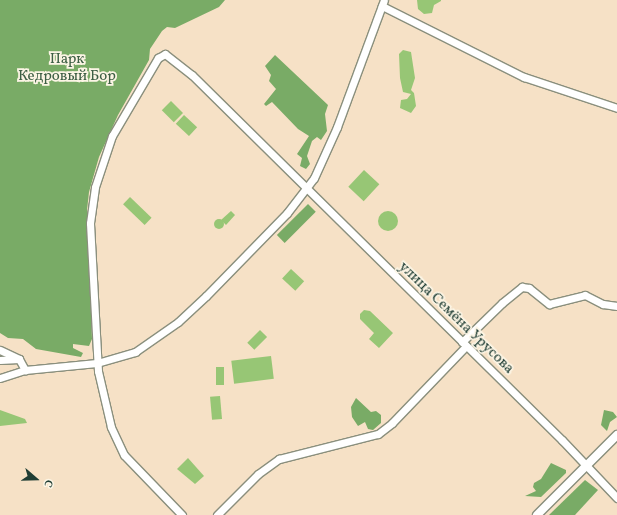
<!DOCTYPE html>
<meta charset="utf-8">
<style>
body{margin:0}
#map{position:relative;width:617px;height:515px;overflow:hidden;background:#f6e1c6;font-family:Vollkorn,serif}
div>[style]{position:absolute}
[style*='--x']{left:calc(var(--x)*1px);top:calc(var(--y)*1px);width:calc(var(--w)*1px);rotate:calc(var(--a)*1deg)}
.green>*{inset:0;background:#97c675;transform-origin:0 0}
.round{border-radius:50%}
.forest>*{inset:0;background:#79ab66;transform-origin:0 0}
.roads{filter:drop-shadow(1px 0 #8a8f7d) drop-shadow(-1px 0 #8a8f7d) drop-shadow(0 1px #8a8f7d) drop-shadow(0 -1px #8a8f7d)}
.minor>*{height:7px;margin:-3.5px;padding:0 3.5px;transform-origin:3.5px;border-radius:3.5px;background:#fff}
.major>*{height:8px;margin:-4px;padding:0 4px;transform-origin:4px;border-radius:4px;background:#fff}
span{translate:-50% -50%;white-space:nowrap;text-align:center;line-height:1.15;-webkit-text-stroke:3.5px #fcf5e5;paint-order:stroke}
.park-label{font-size:15px;color:#3d5f44}
.street-label{font-size:15px;color:#1f3d34}
.north{position:absolute;left:16px;top:459px;width:40px;height:40px;-webkit-text-stroke:3px #fcf5e5;paint-order:stroke;rotate:110deg;font-size:11px;font-weight:700;line-height:16px;text-align:center;color:#1f3d34}
.north::after{content:'';display:block;margin:auto;width:14px;height:18px;background:#1f3d34;clip-path:polygon(50% 0,100% 100%,50% 72%,0 100%)}
</style>
<div id="map">
<div class="green">
<div style="clip-path:polygon(417px 0,441px 0,441px 1px,434px 5px,432px 13px,424px 14px,418px 9px)"></div>
<div style="clip-path:polygon(403px 50px,411px 52px,415px 78px,411px 90px,414px 93px,416px 106px,411px 113px,400px 108px,401px 100px,407px 99px,411px 94px,403px 92px,400px 78px,399px 54px)"></div>
<div style="left:171px;top:101px;width:17px;height:13px;rotate:45deg"></div>
<div style="left:184px;top:115px;width:18px;height:12px;rotate:43deg"></div>
<div style="left:364px;top:170px;width:21px;height:23px;rotate:43deg"></div>
<div style="left:130px;top:197px;width:30px;height:10px;rotate:44deg"></div>
<div style="clip-path:polygon(231px 211px,235px 215px,226px 225px,221px 220px)"></div>
<div class="round" style="left:378px;top:211px;width:20px;height:20px"></div>
<div class="round" style="left:214px;top:219px;width:10px;height:10px"></div>
<div style="left:291px;top:269px;width:18px;height:13px;rotate:43deg"></div>
<div style="clip-path:polygon(364px 310px,370px 311px,393px 333px,379px 348px,369px 339px,374px 333px,360px 319px,360px 314px)"></div>
<div style="left:260px;top:330px;width:10px;height:18px;rotate:45deg"></div>
<div style="left:271px;top:356px;width:23px;height:40px;rotate:83deg"></div>
<div style="left:216px;top:367px;width:8px;height:18px"></div>
<div style="left:220px;top:396px;width:23px;height:10px;rotate:85deg"></div>
<div style="clip-path:polygon(0 410px,25px 419px,27px 423px,0 426px)"></div>
<div style="clip-path:polygon(188px 458px,204px 476px,195px 484px,177px 469px)"></div>
</div>
<div class="forest">
<div style="clip-path:polygon(0 0,225px 0,219px 7px,175px 28px,167px 27px,162px 31px,150px 49px,149px 60px,118px 115px,99px 157px,89px 192px,87px 210px,92px 339px,89px 346px,73px 344px,73px 348px,83px 353px,81px 357px,36px 349px,23px 339px,8px 338px,0 333px)"></div>
<div style="clip-path:polygon(275px 55px,328px 105px,325px 114px,327px 131px,321px 140px,317px 137px,312px 141px,307px 156px,310px 164px,306px 169px,300px 166px,302px 158px,297px 154px,309px 136px,298px 129px,272px 102px,266px 106px,264px 104px,276px 89px,269px 81px,271px 75px,265px 66px)"></div>
<div style="left:308px;top:204px;width:11px;height:44px;rotate:45deg"></div>
<div style="clip-path:polygon(356px 398px,371px 412px,376px 411px,381px 415px,381px 423px,373px 430px,368px 429px,365px 422px,358px 426px,352px 417px,351px 407px)"></div>
<div style="clip-path:polygon(604px 410px,613px 412px,617px 417px,610px 422px,607px 431px,601px 425px)"></div>
<div style="clip-path:polygon(551px 463px,566px 470px,566px 473px,541px 497px,525px 496px,536px 491px,533px 487px,534px 483px,541px 479px)"></div>
<div style="clip-path:polygon(585px 480px,598px 490px,575px 515px,549px 515px)"></div>
</div>
<div class="roads">
<div class="minor">
<div style="--x:382;--y:6;--w:159;--a:26.6"></div>
<div style="--x:524;--y:77;--w:98;--a:18.4"></div>
<div style="--x:462;--y:342;--w:56;--a:-44.3"></div>
<div style="--x:502;--y:303;--w:26;--a:-39"></div>
<div style="--x:522;--y:287;--w:7;--a:8"></div>
<div style="--x:529;--y:288;--w:26;--a:39"></div>
<div style="--x:549;--y:304;--w:37;--a:-14"></div>
<div style="--x:585;--y:295;--w:20;--a:27"></div>
<div style="--x:603;--y:304;--w:14;--a:8"></div>
<div style="--x:0;--y:350;--w:21;--a:25"></div>
<div style="--x:19;--y:359;--w:13;--a:61"></div>
<div style="--x:0;--y:360;--w:19;--a:-3"></div>
<div style="--x:0;--y:378;--w:26;--a:-18"></div>
<div style="--x:25;--y:370;--w:72;--a:-5.6"></div>
<div style="--x:97;--y:363;--w:40;--a:-16"></div>
<div style="--x:135;--y:352;--w:52;--a:-34.9"></div>
<div style="--x:178;--y:322;--w:38;--a:-43"></div>
<div style="--x:206;--y:296;--w:116;--a:-45.7"></div>
<div style="--x:287;--y:213;--w:44;--a:-52.4"></div>
<div style="--x:314;--y:178;--w:56;--a:-65.7"></div>
<div style="--x:337;--y:127;--w:135;--a:-69.7"></div>
<div style="--x:182;--y:515;--w:83;--a:-134"></div>
<div style="--x:124;--y:455;--w:31;--a:-115"></div>
<div style="--x:111;--y:427;--w:57;--a:-103.1"></div>
<div style="--x:98;--y:371;--w:148;--a:-93.1"></div>
<div style="--x:90;--y:223;--w:36;--a:-82"></div>
<div style="--x:95;--y:187;--w:54;--a:-71.6"></div>
<div style="--x:112;--y:136;--w:91;--a:-59.5"></div>
<div style="--x:158;--y:58;--w:8;--a:-30"></div>
<div style="--x:165;--y:54;--w:34;--a:38"></div>
<div style="--x:192;--y:75;--w:520;--a:44.61"></div>
<div style="--x:562;--y:440;--w:80;--a:46.5"></div>
<div style="--x:217;--y:515;--w:58;--a:-45"></div>
<div style="--x:258;--y:474;--w:26;--a:-36"></div>
<div style="--x:279;--y:459;--w:102;--a:-14.2"></div>
<div style="--x:378;--y:434;--w:18;--a:-38"></div>
<div style="--x:392;--y:423;--w:107;--a:-46.1"></div>
</div>
<div class="major">
<div style="--x:537;--y:515;--w:113;--a:-45"></div>
</div>
</div>
<div class="park-label">
<span style="left:67px;top:68px">Парк<br>Кедровый Бор</span>
</div>
<div class="street-label">
<span style="left:456px;top:318px;rotate:44deg">улица Семёна Урусова</span>
</div>
<div class="north">С</div>
</div>
